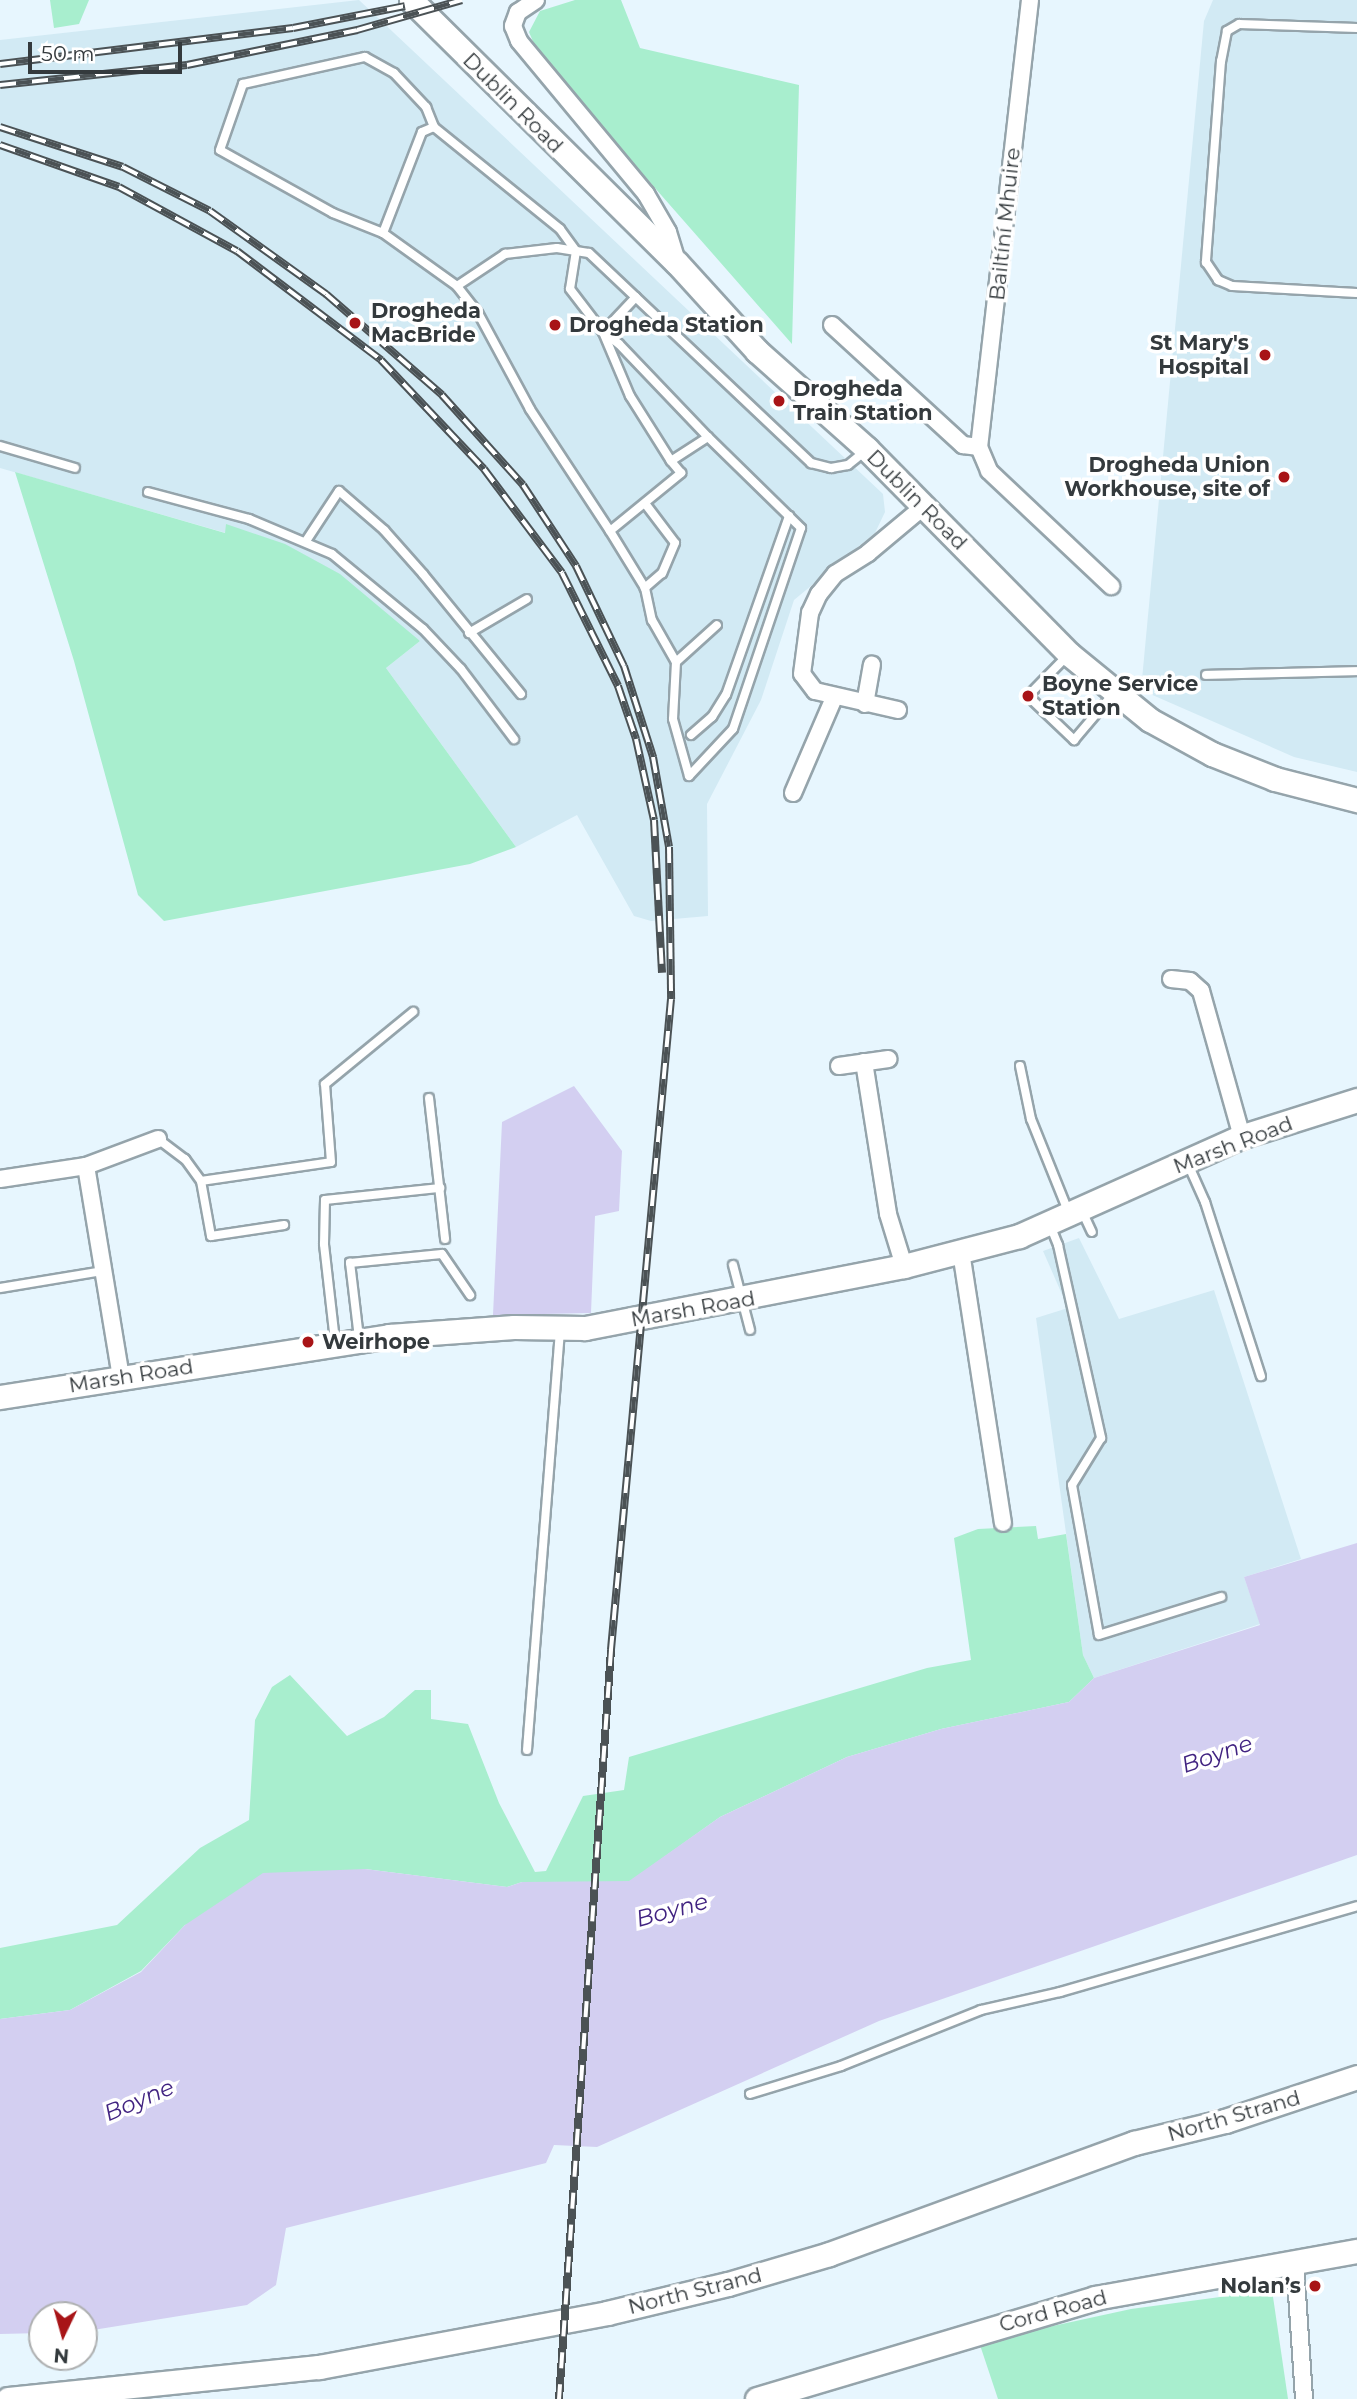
<!DOCTYPE html>
<meta charset="utf-8">
<style>
body{margin:0}
#map{position:relative;width:1357px;height:2399px;overflow:hidden;background:#e7f6fe;font-family:Montserrat,sans-serif}
div>[style]{position:absolute}
[style*='--x']{left:calc(var(--x)*1px);top:calc(var(--y)*1px);width:calc(var(--w)*1px);rotate:calc(var(--a)*1deg)}
.built>*{inset:0;background:#d2eaf4}
.green>*{inset:0;background:#a8eece}
.water>*{inset:0;background:#d3cff1}
.roads{filter:drop-shadow(2px 0 #95a4ab) drop-shadow(-2px 0 #95a4ab) drop-shadow(0 2px #95a4ab) drop-shadow(0 -2px #95a4ab)}
.lane>*{height:8px;margin:-4px;padding:0 4px;transform-origin:4px;border-radius:4px;background:#fff}
.street>*{height:16px;margin:-8px;padding:0 8px;transform-origin:8px;border-radius:8px;background:#fff}
.secondary>*{height:23px;margin:-11.5px;padding:0 11.5px;transform-origin:11.5px;border-radius:11.5px;background:#fff}
.rail>*{height:8px;margin-top:-4px;transform-origin:0;background:repeating-linear-gradient(90deg,#fff 0 16px,#4b5255 0 32px);box-sizing:border-box;border-block:2px solid #4b5255}
.dots>*{width:19px;height:19px;translate:-50% -50%;box-sizing:border-box;border:4px solid #fff;border-radius:50%}
span{translate:-50% -50%;white-space:nowrap;text-align:center;line-height:1.15;-webkit-text-stroke:7px #fff;paint-order:stroke}
.street-label{font-size:21px;color:#343a3d}
.poi-label{font-size:21px;color:#343a3d;font-weight:700}
.left{translate:0 -50%;text-align:left}
.right{translate:-100% -50%;text-align:right}
.water-label{font-size:23px;color:#412381;font-style:italic}
.north{position:absolute;left:28px;top:2301px;width:70px;height:70px;box-sizing:border-box;background:#fff;border:2px solid #aeb0b1;border-radius:50%;rotate:185deg;font-size:19px;font-weight:700;line-height:28px;text-align:center;color:#343a3d}
.north::after{content:'';display:block;margin:auto;width:24px;height:32px;background:#a81417;clip-path:polygon(50% 0,100% 100%,50% 72%,0 100%)}
.scale{position:absolute;left:28px;top:42px;width:154px;height:32px;box-sizing:border-box;border:4px solid #343a3d;border-top:0;padding-left:9px;font-size:21px;line-height:24px;white-space:nowrap;color:#343a3d;-webkit-text-stroke:5px #fff;paint-order:stroke}
</style>
<div id="map">
<div class="built">
<div style="clip-path:polygon(359px 0,883px 494px,885px 512px,875px 533px,794px 600px,761px 700px,707px 804px,708px 916px,651px 921px,634px 916px,577px 815px,516px 847px,386px 668px,420px 641px,226px 525px,226px 533px,0 468px,0 40px)"></div>
<div style="clip-path:polygon(1213px 0,1357px 0,1357px 772px,1294px 757px,1141px 690px,1204px 21px)"></div>
<div style="clip-path:polygon(1079px 1238px,1119px 1319px,1214px 1290px,1301px 1559px,1244px 1577px,1260px 1624px,1094px 1678px,1083px 1655px,1036px 1318px,1068px 1308px,1043px 1251px)"></div>
</div>
<div class="green">
<div style="clip-path:polygon(50px 0,89px 0,79px 24px,54px 28px)"></div>
<div style="clip-path:polygon(575px 0,621px 0,640px 48px,799px 85px,792px 344px,539px 56px,529px 32px,540px 11px)"></div>
<div style="clip-path:polygon(15px 472px,225px 533px,226px 524px,285px 544px,340px 574px,420px 641px,386px 668px,516px 847px,470px 864px,164px 921px,138px 895px,74px 661px)"></div>
<div style="clip-path:polygon(1036px 1526px,1038px 1539px,1066px 1534px,1083px 1655px,1094px 1678px,1069px 1702px,941px 1729px,847px 1757px,720px 1817px,629px 1882px,522px 1882px,507px 1887px,365px 1869px,185px 1925px,141px 1971px,70px 2010px,0 2019px,0 1948px,117px 1925px,200px 1848px,249px 1820px,255px 1720px,272px 1687px,290px 1675px,347px 1736px,384px 1717px,415px 1690px,431px 1690px,431px 1719px,468px 1724px,499px 1803px,535px 1872px,546px 1871px,583px 1796px,624px 1790px,629px 1757px,927px 1668px,971px 1660px,954px 1538px,978px 1529px)"></div>
<div style="clip-path:polygon(1272px 2290px,1288px 2399px,998px 2399px,979px 2342px,1131px 2309px)"></div>
</div>
<div class="water">
<div style="clip-path:polygon(574px 1086px,622px 1151px,619px 1211px,595px 1216px,591px 1313px,493px 1315px,502px 1122px)"></div>
<div style="clip-path:polygon(1357px 1543px,1357px 1855px,879px 2021px,597px 2147px,554px 2145px,546px 2163px,286px 2228px,276px 2285px,247px 2305px,87px 2331px,84px 2315px,42px 2315px,42px 2333px,0 2334px,0 2019px,70px 2010px,141px 1972px,185px 1925px,263px 1873px,365px 1869px,507px 1887px,522px 1882px,629px 1881px,720px 1817px,847px 1757px,941px 1729px,1069px 1702px,1094px 1678px,1260px 1625px,1244px 1577px)"></div>
</div>
<div class="roads">
<div class="lane">
<div style="--x:1357;--y:28;--w:118;--a:-178.1"></div>
<div style="--x:1239;--y:24;--w:14;--a:150"></div>
<div style="--x:1227;--y:31;--w:31;--a:101"></div>
<div style="--x:1221;--y:61;--w:202;--a:94.3"></div>
<div style="--x:1206;--y:262;--w:22;--a:56"></div>
<div style="--x:1218;--y:280;--w:15;--a:23"></div>
<div style="--x:1232;--y:286;--w:125;--a:3.2"></div>
<div style="--x:383;--y:233;--w:54;--a:-158.2"></div>
<div style="--x:333;--y:213;--w:129;--a:-150.9"></div>
<div style="--x:220;--y:150;--w:70;--a:-70.8"></div>
<div style="--x:243;--y:84;--w:125;--a:-12.5"></div>
<div style="--x:365;--y:57;--w:33;--a:29"></div>
<div style="--x:394;--y:73;--w:47;--a:46.7"></div>
<div style="--x:426;--y:107;--w:22;--a:68"></div>
<div style="--x:457;--y:286;--w:58;--a:-33.7"></div>
<div style="--x:505;--y:254;--w:52;--a:-6.6"></div>
<div style="--x:557;--y:248;--w:32;--a:9"></div>
<div style="--x:589;--y:253;--w:306;--a:43.4"></div>
<div style="--x:811;--y:463;--w:21;--a:14"></div>
<div style="--x:831;--y:468;--w:17;--a:-10"></div>
<div style="--x:848;--y:465;--w:22;--a:-39"></div>
<div style="--x:603;--y:332;--w:20;--a:37"></div>
<div style="--x:619;--y:344;--w:129;--a:46.3"></div>
<div style="--x:708;--y:437;--w:44;--a:147"></div>
<div style="--x:671;--y:461;--w:77;--a:-122.2"></div>
<div style="--x:630;--y:396;--w:69;--a:-112.9"></div>
<div style="--x:0;--y:446;--w:78;--a:16.3"></div>
<div style="--x:148;--y:492;--w:105;--a:15"></div>
<div style="--x:249;--y:519;--w:90;--a:22.9"></div>
<div style="--x:332;--y:554;--w:118;--a:39.5"></div>
<div style="--x:423;--y:629;--w:55;--a:46.5"></div>
<div style="--x:461;--y:669;--w:88;--a:52.9"></div>
<div style="--x:647;--y:506;--w:46;--a:52.9"></div>
<div style="--x:675;--y:543;--w:33;--a:113"></div>
<div style="--x:662;--y:573;--w:23;--a:139"></div>
<div style="--x:645;--y:588;--w:67;--a:-121.6"></div>
<div style="--x:610;--y:531;--w:92;--a:-39.2"></div>
<div style="--x:681;--y:473;--w:16;--a:-130"></div>
<div style="--x:610;--y:531;--w:146;--a:-123.3"></div>
<div style="--x:530;--y:409;--w:109;--a:-118.4"></div>
<div style="--x:478;--y:313;--w:34;--a:-128"></div>
<div style="--x:457;--y:286;--w:91;--a:-144.4"></div>
<div style="--x:383;--y:233;--w:108;--a:-68.9"></div>
<div style="--x:422;--y:132;--w:13;--a:-23"></div>
<div style="--x:434;--y:127;--w:162;--a:39"></div>
<div style="--x:560;--y:229;--w:27;--a:54"></div>
<div style="--x:576;--y:251;--w:38;--a:99"></div>
<div style="--x:570;--y:289;--w:54;--a:52.5"></div>
<div style="--x:603;--y:332;--w:48;--a:-46.7"></div>
<div style="--x:306;--y:541;--w:60;--a:-56.6"></div>
<div style="--x:339;--y:491;--w:60;--a:40.9"></div>
<div style="--x:384;--y:530;--w:59;--a:48.4"></div>
<div style="--x:423;--y:574;--w:155;--a:50.8"></div>
<div style="--x:645;--y:588;--w:33;--a:78"></div>
<div style="--x:652;--y:620;--w:48;--a:60.3"></div>
<div style="--x:676;--y:662;--w:55;--a:-42.1"></div>
<div style="--x:469;--y:633;--w:67;--a:-30.4"></div>
<div style="--x:1067;--y:656;--w:56;--a:134.3"></div>
<div style="--x:1028;--y:696;--w:64;--a:43.7"></div>
<div style="--x:1074;--y:740;--w:60;--a:-49.7"></div>
<div style="--x:676;--y:662;--w:57;--a:93"></div>
<div style="--x:673;--y:719;--w:59;--a:74.3"></div>
<div style="--x:689;--y:776;--w:64;--a:-46.9"></div>
<div style="--x:733;--y:729;--w:212;--a:-71.3"></div>
<div style="--x:801;--y:528;--w:130;--a:-135.6"></div>
<div style="--x:1206;--y:675;--w:151;--a:-1.5"></div>
<div style="--x:691;--y:735;--w:28;--a:-41"></div>
<div style="--x:712;--y:717;--w:26;--a:-58"></div>
<div style="--x:726;--y:695;--w:190;--a:-70.6"></div>
<div style="--x:1020;--y:1066;--w:54;--a:78.3"></div>
<div style="--x:1031;--y:1119;--w:99;--a:68.1"></div>
<div style="--x:429;--y:1098;--w:142;--a:83.5"></div>
<div style="--x:158;--y:1139;--w:34;--a:37"></div>
<div style="--x:185;--y:1159;--w:27;--a:54"></div>
<div style="--x:201;--y:1181;--w:131;--a:-8.3"></div>
<div style="--x:331;--y:1162;--w:78;--a:-94.4"></div>
<div style="--x:325;--y:1084;--w:114;--a:-39.3"></div>
<div style="--x:1188;--y:1164;--w:42;--a:65.9"></div>
<div style="--x:1205;--y:1202;--w:183;--a:72.2"></div>
<div style="--x:201;--y:1181;--w:56;--a:79.7"></div>
<div style="--x:211;--y:1236;--w:74;--a:-8.6"></div>
<div style="--x:1082;--y:1211;--w:23;--a:65"></div>
<div style="--x:1050;--y:1225;--w:22;--a:68"></div>
<div style="--x:1058;--y:1245;--w:198;--a:77.4"></div>
<div style="--x:1101;--y:1438;--w:55;--a:121.7"></div>
<div style="--x:1072;--y:1485;--w:152;--a:79.8"></div>
<div style="--x:1099;--y:1635;--w:128;--a:-17.3"></div>
<div style="--x:733;--y:1265;--w:67;--a:75.3"></div>
<div style="--x:0;--y:1288;--w:104;--a:-9.4"></div>
<div style="--x:359;--y:1338;--w:76;--a:-96.8"></div>
<div style="--x:350;--y:1263;--w:92;--a:-5.6"></div>
<div style="--x:442;--y:1254;--w:50;--a:55.7"></div>
<div style="--x:335;--y:1341;--w:98;--a:-96.5"></div>
<div style="--x:324;--y:1244;--w:44;--a:-88.7"></div>
<div style="--x:325;--y:1200;--w:116;--a:-6"></div>
<div style="--x:527;--y:1750;--w:421;--a:-85.5"></div>
<div style="--x:750;--y:2094;--w:95;--a:-17.1"></div>
<div style="--x:841;--y:2066;--w:151;--a:-21.8"></div>
<div style="--x:981;--y:2010;--w:81;--a:-12.8"></div>
<div style="--x:1060;--y:1992;--w:309;--a:-16.1"></div>
</div>
<div class="street">
<div style="--x:536;--y:0;--w:22;--a:146"></div>
<div style="--x:518;--y:12;--w:15;--a:110"></div>
<div style="--x:513;--y:26;--w:16;--a:68"></div>
<div style="--x:519;--y:41;--w:199;--a:50.3"></div>
<div style="--x:646;--y:194;--w:44;--a:59.9"></div>
<div style="--x:668;--y:232;--w:31;--a:73"></div>
<div style="--x:1030;--y:0;--w:450;--a:96.5"></div>
<div style="--x:979;--y:447;--w:26;--a:67"></div>
<div style="--x:989;--y:471;--w:168;--a:43.3"></div>
<div style="--x:832;--y:325;--w:178;--a:42.5"></div>
<div style="--x:963;--y:445;--w:16;--a:7"></div>
<div style="--x:865;--y:704;--w:40;--a:-80"></div>
<div style="--x:898;--y:710;--w:85;--a:-167.1"></div>
<div style="--x:815;--y:691;--w:21;--a:-127"></div>
<div style="--x:802;--y:674;--w:62;--a:-82.5"></div>
<div style="--x:810;--y:613;--w:21;--a:-65"></div>
<div style="--x:819;--y:594;--w:26;--a:-51"></div>
<div style="--x:835;--y:574;--w:39;--a:-32"></div>
<div style="--x:868;--y:553;--w:72;--a:-39.9"></div>
<div style="--x:793;--y:793;--w:103;--a:-66.7"></div>
<div style="--x:1171;--y:979;--w:19;--a:6"></div>
<div style="--x:1190;--y:981;--w:15;--a:42"></div>
<div style="--x:1201;--y:991;--w:152;--a:74.3"></div>
<div style="--x:864;--y:1062;--w:154;--a:81"></div>
<div style="--x:888;--y:1214;--w:54;--a:72.9"></div>
<div style="--x:839;--y:1066;--w:50;--a:-8"></div>
<div style="--x:86;--y:1166;--w:215;--a:80.6"></div>
<div style="--x:0;--y:1179;--w:87;--a:-8.6"></div>
<div style="--x:86;--y:1166;--w:77;--a:-20.6"></div>
<div style="--x:961;--y:1252;--w:274;--a:81.2"></div>
<div style="--x:1295;--y:2263;--w:136;--a:86.2"></div>
</div>
<div class="secondary">
<div style="--x:411;--y:0;--w:374;--a:44.7"></div>
<div style="--x:677;--y:263;--w:119;--a:47.7"></div>
<div style="--x:757;--y:351;--w:147;--a:41.7"></div>
<div style="--x:867;--y:449;--w:288;--a:45.4"></div>
<div style="--x:1069;--y:654;--w:104;--a:39.2"></div>
<div style="--x:1150;--y:720;--w:71;--a:28.7"></div>
<div style="--x:1212;--y:754;--w:68;--a:21.6"></div>
<div style="--x:1275;--y:779;--w:85;--a:14.4"></div>
<div style="--x:0;--y:1397;--w:394;--a:-8.9"></div>
<div style="--x:389;--y:1336;--w:125;--a:-4.1"></div>
<div style="--x:514;--y:1327;--w:71;--a:0.8"></div>
<div style="--x:585;--y:1328;--w:325;--a:-11"></div>
<div style="--x:904;--y:1266;--w:119;--a:-14.6"></div>
<div style="--x:1019;--y:1236;--w:242;--a:-24.1"></div>
<div style="--x:1240;--y:1137;--w:123;--a:-17.5"></div>
<div style="--x:8;--y:2399;--w:313;--a:-5.9"></div>
<div style="--x:319;--y:2367;--w:293;--a:-10.6"></div>
<div style="--x:607;--y:2313;--w:124;--a:-13.5"></div>
<div style="--x:728;--y:2284;--w:105;--a:-16.5"></div>
<div style="--x:829;--y:2254;--w:325;--a:-20"></div>
<div style="--x:1134;--y:2143;--w:94;--a:-13.6"></div>
<div style="--x:1225;--y:2121;--w:139;--a:-18.4"></div>
<div style="--x:757;--y:2399;--w:353;--a:-16.6"></div>
<div style="--x:1095;--y:2298;--w:266;--a:-10.2"></div>
</div>
</div>
<div class="rail">
<div style="--x:0;--y:64;--w:295;--a:-7"></div>
<div style="--x:293;--y:28;--w:114;--a:-11.1"></div>
<div style="--x:0;--y:85;--w:188;--a:-6.1"></div>
<div style="--x:187;--y:65;--w:174;--a:-11.6"></div>
<div style="--x:357;--y:30;--w:109;--a:-15.9"></div>
<div style="--x:0;--y:127;--w:129;--a:18"></div>
<div style="--x:123;--y:167;--w:97;--a:26.8"></div>
<div style="--x:210;--y:211;--w:143;--a:35.6"></div>
<div style="--x:326;--y:294;--w:154;--a:41"></div>
<div style="--x:442;--y:395;--w:121;--a:48"></div>
<div style="--x:523;--y:485;--w:97;--a:56.8"></div>
<div style="--x:576;--y:566;--w:111;--a:64.4"></div>
<div style="--x:624;--y:666;--w:96;--a:72.3"></div>
<div style="--x:653;--y:757;--w:91;--a:79.9"></div>
<div style="--x:669;--y:847;--w:152;--a:89.2"></div>
<div style="--x:671;--y:999;--w:654;--a:95.27"></div>
<div style="--x:611;--y:1650;--w:751;--a:93.97"></div>
<div style="--x:0;--y:145;--w:126;--a:19.4"></div>
<div style="--x:119;--y:187;--w:134;--a:28.5"></div>
<div style="--x:237;--y:251;--w:181;--a:37.1"></div>
<div style="--x:381;--y:360;--w:150;--a:46.6"></div>
<div style="--x:484;--y:469;--w:130;--a:53.1"></div>
<div style="--x:562;--y:573;--w:126;--a:63.6"></div>
<div style="--x:618;--y:686;--w:56;--a:71.2"></div>
<div style="--x:636;--y:739;--w:83;--a:77.5"></div>
<div style="--x:654;--y:820;--w:153;--a:87"></div>
</div>
<div class="dots">
<div style="left:355px;top:323px;background:#a81417"></div>
<div style="left:555px;top:325px;background:#a81417"></div>
<div style="left:1265px;top:355px;background:#a81417"></div>
<div style="left:779px;top:401px;background:#a81417"></div>
<div style="left:1284px;top:477px;background:#a81417"></div>
<div style="left:1028px;top:696px;background:#a81417"></div>
<div style="left:308px;top:1342px;background:#a81417"></div>
<div style="left:1315px;top:2286px;background:#a81417"></div>
</div>
<div class="street-label">
<span style="left:513px;top:103px;rotate:45deg">Dublin Road</span>
<span style="left:1005px;top:224px;rotate:-84deg">Bailtíní Mhuire</span>
<span style="left:917px;top:500px;rotate:45deg">Dublin Road</span>
<span style="left:1233px;top:1145px;rotate:-21deg">Marsh Road</span>
<span style="left:693px;top:1309px;rotate:-10deg">Marsh Road</span>
<span style="left:131px;top:1376px;rotate:-9deg">Marsh Road</span>
<span style="left:1234px;top:2116px;rotate:-16deg">North Strand</span>
<span style="left:695px;top:2291px;rotate:-14deg">North Strand</span>
<span style="left:1053px;top:2311px;rotate:-15deg">Cord Road</span>
</div>
<div class="poi-label">
<span class="left" style="left:371px;top:323px">Drogheda<br>MacBride</span>
<span class="left" style="left:569px;top:325px">Drogheda Station</span>
<span class="right" style="left:1249px;top:355px">St Mary's<br>Hospital</span>
<span class="left" style="left:793px;top:401px">Drogheda<br>Train Station</span>
<span class="right" style="left:1270px;top:477px">Drogheda Union<br>Workhouse, site of</span>
<span class="left" style="left:1042px;top:696px">Boyne Service<br>Station</span>
<span class="left" style="left:322px;top:1342px">Weirhope</span>
<span class="right" style="left:1301px;top:2286px">Nolan’s</span>
</div>
<div class="water-label">
<span style="left:1217px;top:1754px;rotate:-19deg">Boyne</span>
<span style="left:672px;top:1910px;rotate:-15deg">Boyne</span>
<span style="left:139px;top:2100px;rotate:-23deg">Boyne</span>
</div>
<div class="north">N</div>
<div class="scale">50 m</div>
</div>
